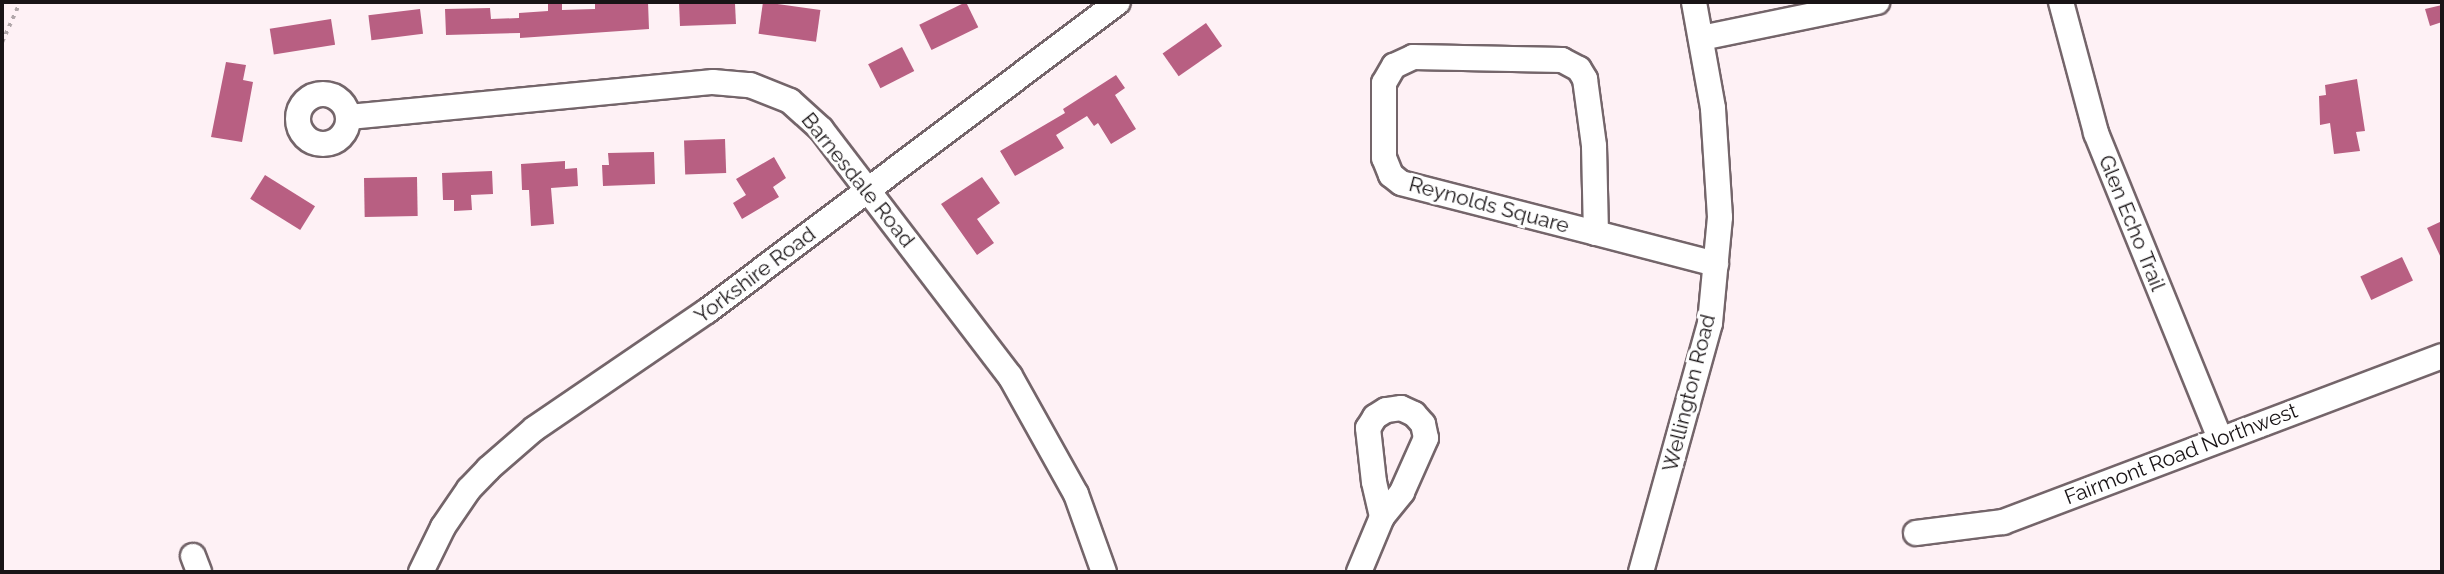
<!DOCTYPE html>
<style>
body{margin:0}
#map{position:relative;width:2444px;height:574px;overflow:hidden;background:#fef1f5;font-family:Raleway,sans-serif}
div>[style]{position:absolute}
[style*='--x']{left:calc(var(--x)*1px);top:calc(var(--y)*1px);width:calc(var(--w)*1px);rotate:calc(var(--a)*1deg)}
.building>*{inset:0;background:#b85f82;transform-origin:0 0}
.path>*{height:3.5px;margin-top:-1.75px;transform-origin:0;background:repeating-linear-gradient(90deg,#b1a7aa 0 3.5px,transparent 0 8.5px)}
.roads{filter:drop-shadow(2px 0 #74656a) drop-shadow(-2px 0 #74656a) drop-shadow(0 2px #74656a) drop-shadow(0 -2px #74656a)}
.minor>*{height:24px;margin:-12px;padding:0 12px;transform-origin:12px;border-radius:12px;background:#fff}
.minor>.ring{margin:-12px;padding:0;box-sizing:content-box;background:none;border:24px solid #fff;border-radius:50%}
span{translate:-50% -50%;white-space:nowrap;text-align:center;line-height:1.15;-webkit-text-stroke:6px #fff;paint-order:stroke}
.street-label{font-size:21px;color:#191416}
.frame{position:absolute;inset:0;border:4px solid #191416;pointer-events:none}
</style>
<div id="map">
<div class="building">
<div style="clip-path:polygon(548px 2px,562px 2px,562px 10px,595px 9px,595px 4px,648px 2px,649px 29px,520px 38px,520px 33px,446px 35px,445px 9px,490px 8px,491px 19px,519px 18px,519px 13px,548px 11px)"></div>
<div style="clip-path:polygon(679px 2px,735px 4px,736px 24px,680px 26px)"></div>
<div style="left:763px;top:2px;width:58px;height:32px;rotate:8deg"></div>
<div style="left:966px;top:2px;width:28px;height:52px;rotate:64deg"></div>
<div style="clip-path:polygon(2442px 5px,2442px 22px,2430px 26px,2425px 9px)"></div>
<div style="left:420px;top:9px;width:25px;height:52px;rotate:83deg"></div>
<div style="left:331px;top:19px;width:26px;height:62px;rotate:81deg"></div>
<div style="left:1206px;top:23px;width:28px;height:53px;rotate:55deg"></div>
<div style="left:902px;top:47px;width:27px;height:38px;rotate:63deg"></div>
<div style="clip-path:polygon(226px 62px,246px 65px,243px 80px,253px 82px,242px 142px,211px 137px)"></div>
<div style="clip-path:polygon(1116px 75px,1125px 88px,1115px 95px,1136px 129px,1111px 144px,1098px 123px,1094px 126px,1087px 116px,1056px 135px,1064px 148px,1015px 176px,1000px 151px,1065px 113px,1063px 109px)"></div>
<div style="clip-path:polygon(2357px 79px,2365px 131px,2356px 132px,2360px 151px,2334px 154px,2330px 123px,2320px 125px,2319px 96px,2326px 95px,2325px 85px)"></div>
<div style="left:725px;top:139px;width:34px;height:41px;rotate:88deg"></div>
<div style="clip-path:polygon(654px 152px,655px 184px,603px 186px,602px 165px,609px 165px,608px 153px)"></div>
<div style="clip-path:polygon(774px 157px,786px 178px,773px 187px,779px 197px,742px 219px,733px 203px,746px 195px,736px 179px)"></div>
<div style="clip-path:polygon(565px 161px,565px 169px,577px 168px,578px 186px,551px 188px,554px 224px,531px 226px,529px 190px,522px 190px,521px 164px)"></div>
<div style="clip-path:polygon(492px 171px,493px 194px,471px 195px,472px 210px,454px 211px,454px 200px,443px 200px,442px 173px)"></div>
<div style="left:265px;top:175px;width:59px;height:28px;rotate:32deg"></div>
<div style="left:417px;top:177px;width:39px;height:53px;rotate:89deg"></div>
<div style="clip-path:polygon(982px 177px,1000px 203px,977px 219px,994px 243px,977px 255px,941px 204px)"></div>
<div style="clip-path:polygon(2442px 221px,2442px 260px,2427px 228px)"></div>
<div style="left:2402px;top:257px;width:26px;height:46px;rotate:65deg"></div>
</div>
<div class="path">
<div style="--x:2;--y:42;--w:44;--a:-65.8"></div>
</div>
<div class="roads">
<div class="minor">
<div style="--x:2061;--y:2;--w:136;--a:75"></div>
<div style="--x:2096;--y:133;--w:329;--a:67.9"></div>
<div style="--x:1701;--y:38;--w:180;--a:-11.6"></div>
<div style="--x:1413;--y:57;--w:149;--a:1.2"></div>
<div style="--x:1562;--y:60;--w:19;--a:28"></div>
<div style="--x:1579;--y:69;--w:12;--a:59"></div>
<div style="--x:1585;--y:79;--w:68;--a:82.3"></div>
<div style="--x:1594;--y:146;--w:87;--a:88.7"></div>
<div style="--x:1596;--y:233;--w:201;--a:-165.6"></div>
<div style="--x:1401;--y:183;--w:13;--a:-141"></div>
<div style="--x:1391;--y:175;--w:18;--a:-112"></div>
<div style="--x:1384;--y:158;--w:75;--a:-90"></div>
<div style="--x:1384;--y:83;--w:20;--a:-60"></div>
<div style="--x:1394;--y:66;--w:21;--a:-25"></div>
<div class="ring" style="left:298px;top:94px;width:26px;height:26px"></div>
<div style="--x:349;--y:117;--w:366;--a:-5.5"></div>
<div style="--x:713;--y:82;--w:37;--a:5"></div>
<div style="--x:750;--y:85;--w:43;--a:21.8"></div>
<div style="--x:790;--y:101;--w:42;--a:42.1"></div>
<div style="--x:821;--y:129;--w:311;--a:52.6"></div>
<div style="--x:1010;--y:376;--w:135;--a:60.8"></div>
<div style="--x:1076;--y:494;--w:83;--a:70.3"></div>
<div style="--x:1596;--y:233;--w:124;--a:14.5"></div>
<div style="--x:1916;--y:533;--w:88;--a:-7.2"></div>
<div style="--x:2003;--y:522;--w:469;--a:-20.7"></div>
<div style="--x:193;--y:556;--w:17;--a:69"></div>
<div style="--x:421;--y:572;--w:50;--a:-63.9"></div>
<div style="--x:443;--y:527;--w:46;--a:-55.6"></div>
<div style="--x:469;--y:489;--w:28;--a:-46"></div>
<div style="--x:488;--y:469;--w:61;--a:-41"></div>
<div style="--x:534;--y:429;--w:209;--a:-34.3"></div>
<div style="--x:707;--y:311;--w:514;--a:-36.94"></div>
<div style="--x:1359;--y:572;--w:60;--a:-67.3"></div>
<div style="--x:1382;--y:517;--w:32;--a:-51"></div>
<div style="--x:1402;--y:492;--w:59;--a:-66"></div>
<div style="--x:1426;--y:438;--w:14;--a:-102"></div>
<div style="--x:1423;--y:424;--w:13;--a:-132"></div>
<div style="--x:1414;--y:414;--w:14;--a:-155"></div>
<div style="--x:1401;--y:408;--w:15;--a:172"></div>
<div style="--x:1386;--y:410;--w:13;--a:148"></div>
<div style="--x:1375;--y:417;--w:13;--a:122"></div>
<div style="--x:1368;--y:428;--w:54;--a:83.7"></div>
<div style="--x:1374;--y:482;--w:36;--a:77"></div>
<div style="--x:1641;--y:572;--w:258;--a:-74.5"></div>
<div style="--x:1710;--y:323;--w:106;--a:-84.6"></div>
<div style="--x:1720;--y:217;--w:109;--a:-93.7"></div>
<div style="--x:1713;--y:108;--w:108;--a:-100.2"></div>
</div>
</div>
<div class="street-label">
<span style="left:858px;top:180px;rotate:51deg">Barnesdale Road</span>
<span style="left:1489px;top:205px;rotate:15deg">Reynolds Square</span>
<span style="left:2132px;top:223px;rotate:68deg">Glen Echo Trail</span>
<span style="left:755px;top:275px;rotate:-37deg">Yorkshire Road</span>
<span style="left:1689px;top:393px;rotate:-76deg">Wellington Road</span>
<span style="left:2181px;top:454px;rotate:-21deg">Fairmont Road Northwest</span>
</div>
<div class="frame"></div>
</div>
